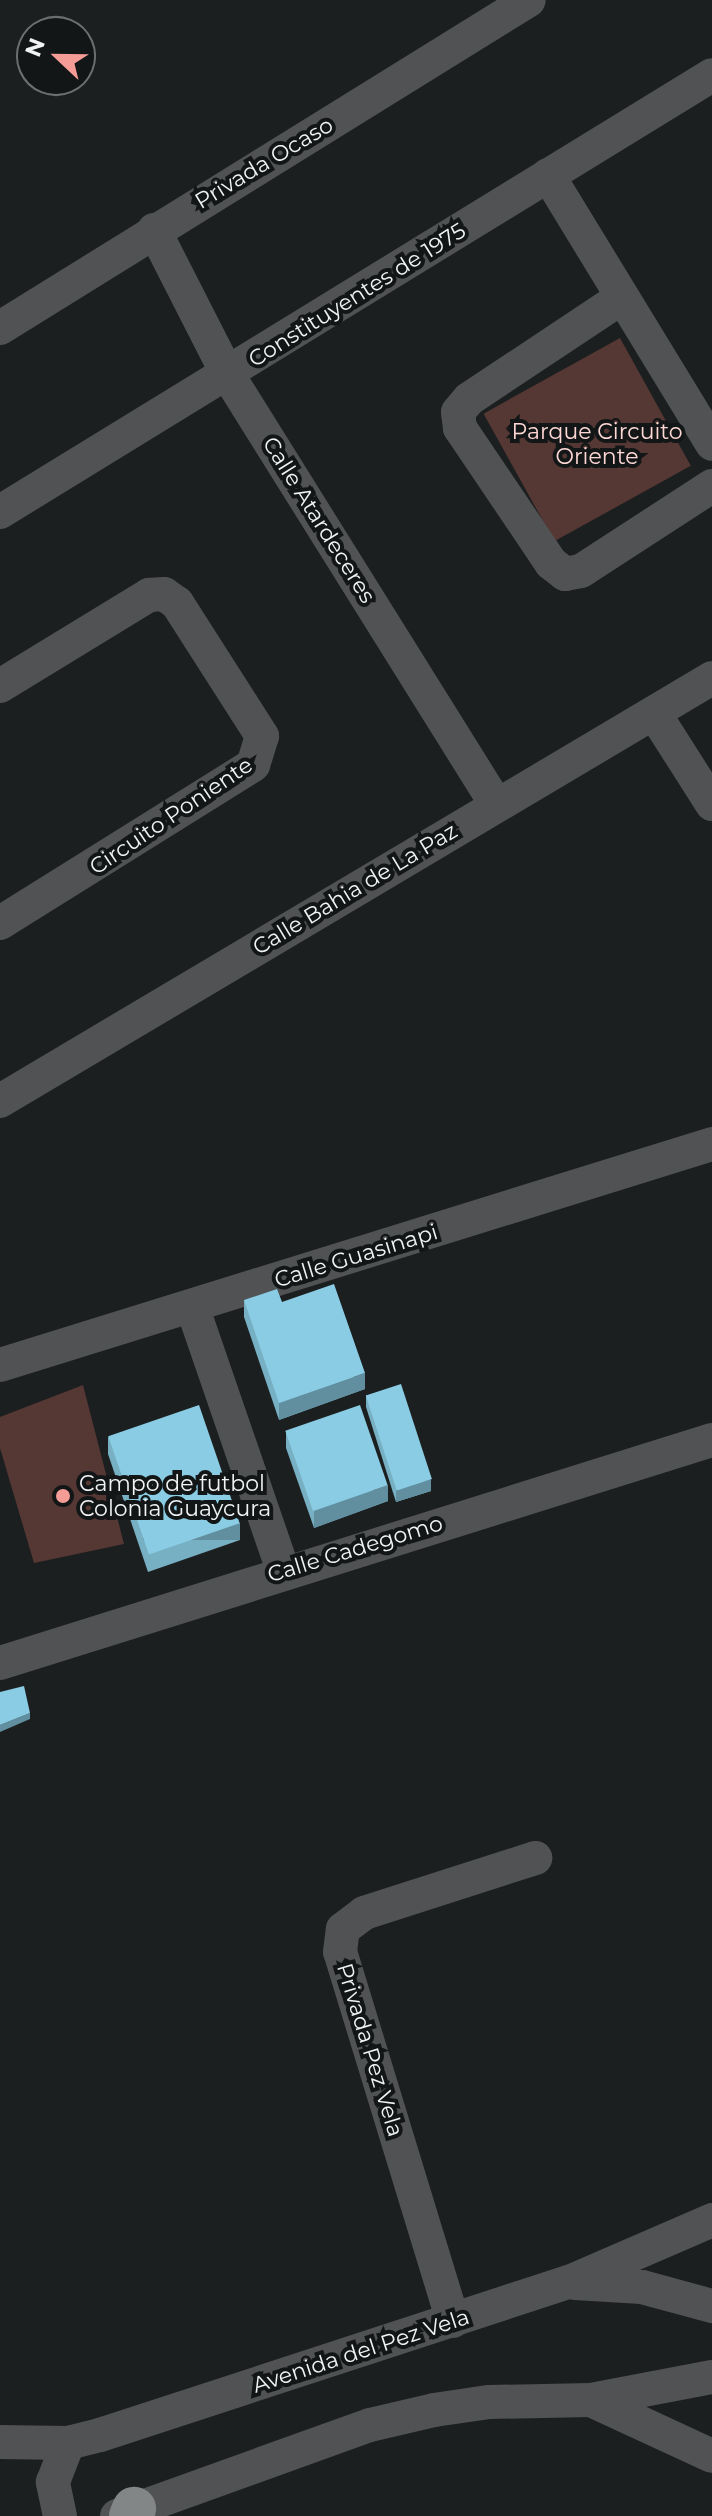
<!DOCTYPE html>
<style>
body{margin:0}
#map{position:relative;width:712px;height:2516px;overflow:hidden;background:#1c1f20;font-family:Montserrat,sans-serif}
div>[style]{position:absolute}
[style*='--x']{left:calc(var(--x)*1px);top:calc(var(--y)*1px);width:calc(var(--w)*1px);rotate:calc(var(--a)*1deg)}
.green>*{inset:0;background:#553734;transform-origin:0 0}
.street>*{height:34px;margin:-17px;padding:0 17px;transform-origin:17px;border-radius:17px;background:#515253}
.primary>*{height:44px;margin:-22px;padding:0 22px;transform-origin:22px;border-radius:22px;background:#838687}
.wall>*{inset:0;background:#77afc3}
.shaded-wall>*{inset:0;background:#618f9f;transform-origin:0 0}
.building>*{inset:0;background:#8acce3;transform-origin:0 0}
.dots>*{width:22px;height:22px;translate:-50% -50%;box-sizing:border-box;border:4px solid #131617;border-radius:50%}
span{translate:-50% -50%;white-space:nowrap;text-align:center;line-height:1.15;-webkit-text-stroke:8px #131617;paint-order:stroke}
.street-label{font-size:22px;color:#f1f3f4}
.park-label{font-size:22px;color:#fdd8d5}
.poi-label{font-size:22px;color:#f1f3f4}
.left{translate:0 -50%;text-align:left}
.north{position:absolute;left:16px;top:16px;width:80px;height:80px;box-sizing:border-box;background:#131617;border:2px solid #6c6e6f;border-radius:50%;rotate:292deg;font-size:22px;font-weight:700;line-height:32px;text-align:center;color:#f1f3f4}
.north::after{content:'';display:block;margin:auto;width:28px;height:36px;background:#f59c96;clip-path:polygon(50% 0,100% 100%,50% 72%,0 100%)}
</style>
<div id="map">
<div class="green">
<div style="left:620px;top:338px;width:146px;height:156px;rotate:61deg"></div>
<div style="clip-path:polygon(83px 1385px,124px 1544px,34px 1563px,0 1448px,0 1417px)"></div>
</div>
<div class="street">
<div style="--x:548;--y:175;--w:315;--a:58.6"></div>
<div style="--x:154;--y:230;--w:163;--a:63"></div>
<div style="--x:228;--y:375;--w:506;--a:58.01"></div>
<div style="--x:621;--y:298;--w:182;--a:146.4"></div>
<div style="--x:469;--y:399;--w:17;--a:130"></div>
<div style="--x:458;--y:412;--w:16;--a:83"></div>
<div style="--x:460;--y:428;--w:163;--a:56"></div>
<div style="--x:551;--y:563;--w:18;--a:38"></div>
<div style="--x:565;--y:574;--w:16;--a:-11"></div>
<div style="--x:581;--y:571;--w:156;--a:-33"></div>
<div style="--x:0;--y:328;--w:622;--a:-31.8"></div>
<div style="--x:0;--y:512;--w:835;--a:-31.54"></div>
<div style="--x:0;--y:686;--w:175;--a:-31.4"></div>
<div style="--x:149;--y:595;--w:15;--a:-4"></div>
<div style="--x:164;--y:594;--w:16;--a:35"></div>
<div style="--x:177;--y:603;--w:158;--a:57.4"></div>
<div style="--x:262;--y:736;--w:30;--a:107"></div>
<div style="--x:253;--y:765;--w:298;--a:148"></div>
<div style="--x:654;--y:713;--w:108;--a:57.5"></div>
<div style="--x:0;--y:1101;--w:828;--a:-30.71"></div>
<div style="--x:192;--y:1306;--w:280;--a:71"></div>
<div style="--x:0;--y:1365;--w:746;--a:-17.24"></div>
<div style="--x:0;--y:1663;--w:746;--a:-17.39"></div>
<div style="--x:575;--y:2283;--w:67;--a:3.4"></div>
<div style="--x:642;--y:2287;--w:73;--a:15.2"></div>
<div style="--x:453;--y:2321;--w:386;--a:-107"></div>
<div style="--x:340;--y:1952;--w:23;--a:-83"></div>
<div style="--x:343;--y:1929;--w:26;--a:-37"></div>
<div style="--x:364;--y:1913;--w:180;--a:-17.8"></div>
<div style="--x:591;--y:2400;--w:133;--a:24.8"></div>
<div style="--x:0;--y:2442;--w:68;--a:0.8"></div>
<div style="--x:68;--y:2443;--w:33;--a:-14"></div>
<div style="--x:100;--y:2435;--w:493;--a:-18.1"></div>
<div style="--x:569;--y:2282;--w:156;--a:-23.4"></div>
<div style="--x:60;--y:2516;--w:35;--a:-102"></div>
<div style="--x:53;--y:2482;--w:42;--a:-69"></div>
<div style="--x:117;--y:2516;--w:269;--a:-19.8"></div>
<div style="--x:370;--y:2425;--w:66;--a:-13.2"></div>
<div style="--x:434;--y:2410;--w:56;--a:-8.3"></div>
<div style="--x:489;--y:2402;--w:102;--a:-1.1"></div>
<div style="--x:591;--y:2400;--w:123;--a:-10.8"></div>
</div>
<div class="primary">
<div style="--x:131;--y:2516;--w:8;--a:-67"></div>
</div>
<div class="wall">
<div style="clip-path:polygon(244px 1300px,282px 1302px,365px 1389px,279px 1420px,244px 1317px)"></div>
<div style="clip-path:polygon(366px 1395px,431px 1491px,396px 1502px,366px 1407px)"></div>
<div style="clip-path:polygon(286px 1432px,388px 1501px,314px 1528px,286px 1448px)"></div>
<div style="clip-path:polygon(108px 1437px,240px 1540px,148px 1572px,108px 1454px)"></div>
</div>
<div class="shaded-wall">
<div style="clip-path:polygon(365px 1373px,365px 1389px,279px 1420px,279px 1403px)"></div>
<div style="clip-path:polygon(431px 1479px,431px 1491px,396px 1502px,396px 1490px)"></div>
<div style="clip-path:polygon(388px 1485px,388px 1501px,314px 1528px,314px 1511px)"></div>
<div style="left:240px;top:1523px;width:17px;height:97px;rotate:90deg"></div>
<div style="clip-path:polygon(30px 1713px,30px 1719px,0 1732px,0 1725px)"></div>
</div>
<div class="building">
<div style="clip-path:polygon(334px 1284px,365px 1373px,279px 1403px,244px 1300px,277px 1289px,282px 1302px)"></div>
<div style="left:401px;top:1384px;width:100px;height:37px;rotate:72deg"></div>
<div style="left:199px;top:1405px;width:125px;height:96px;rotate:71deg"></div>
<div style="left:360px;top:1405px;width:85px;height:79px;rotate:71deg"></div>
<div style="clip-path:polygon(24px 1686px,30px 1713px,0 1725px,0 1692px)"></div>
</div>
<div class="dots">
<div style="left:63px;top:1496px;background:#f59c96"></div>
</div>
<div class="street-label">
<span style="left:264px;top:163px;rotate:-31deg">Privada Ocaso</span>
<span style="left:357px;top:295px;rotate:-32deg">Constituyentes de 1975</span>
<span style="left:319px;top:520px;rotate:58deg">Calle Atardeceres</span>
<span style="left:171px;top:816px;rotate:-34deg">Circuito Poniente</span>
<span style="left:355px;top:889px;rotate:-31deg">Calle Bahia de La Paz</span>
<span style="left:356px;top:1256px;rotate:-17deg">Calle Guasinapi</span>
<span style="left:355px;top:1549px;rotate:-17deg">Calle Cadegomo</span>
<span style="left:370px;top:2050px;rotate:73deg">Privada Pez Vela</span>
<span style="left:361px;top:2351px;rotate:-18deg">Avenida del Pez Vela</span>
</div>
<div class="park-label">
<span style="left:597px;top:444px">Parque Circuito<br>Oriente</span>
</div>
<div class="poi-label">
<span class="left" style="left:79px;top:1496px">Campo de futbol<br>Colonia Guaycura</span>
</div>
<div class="north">N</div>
</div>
